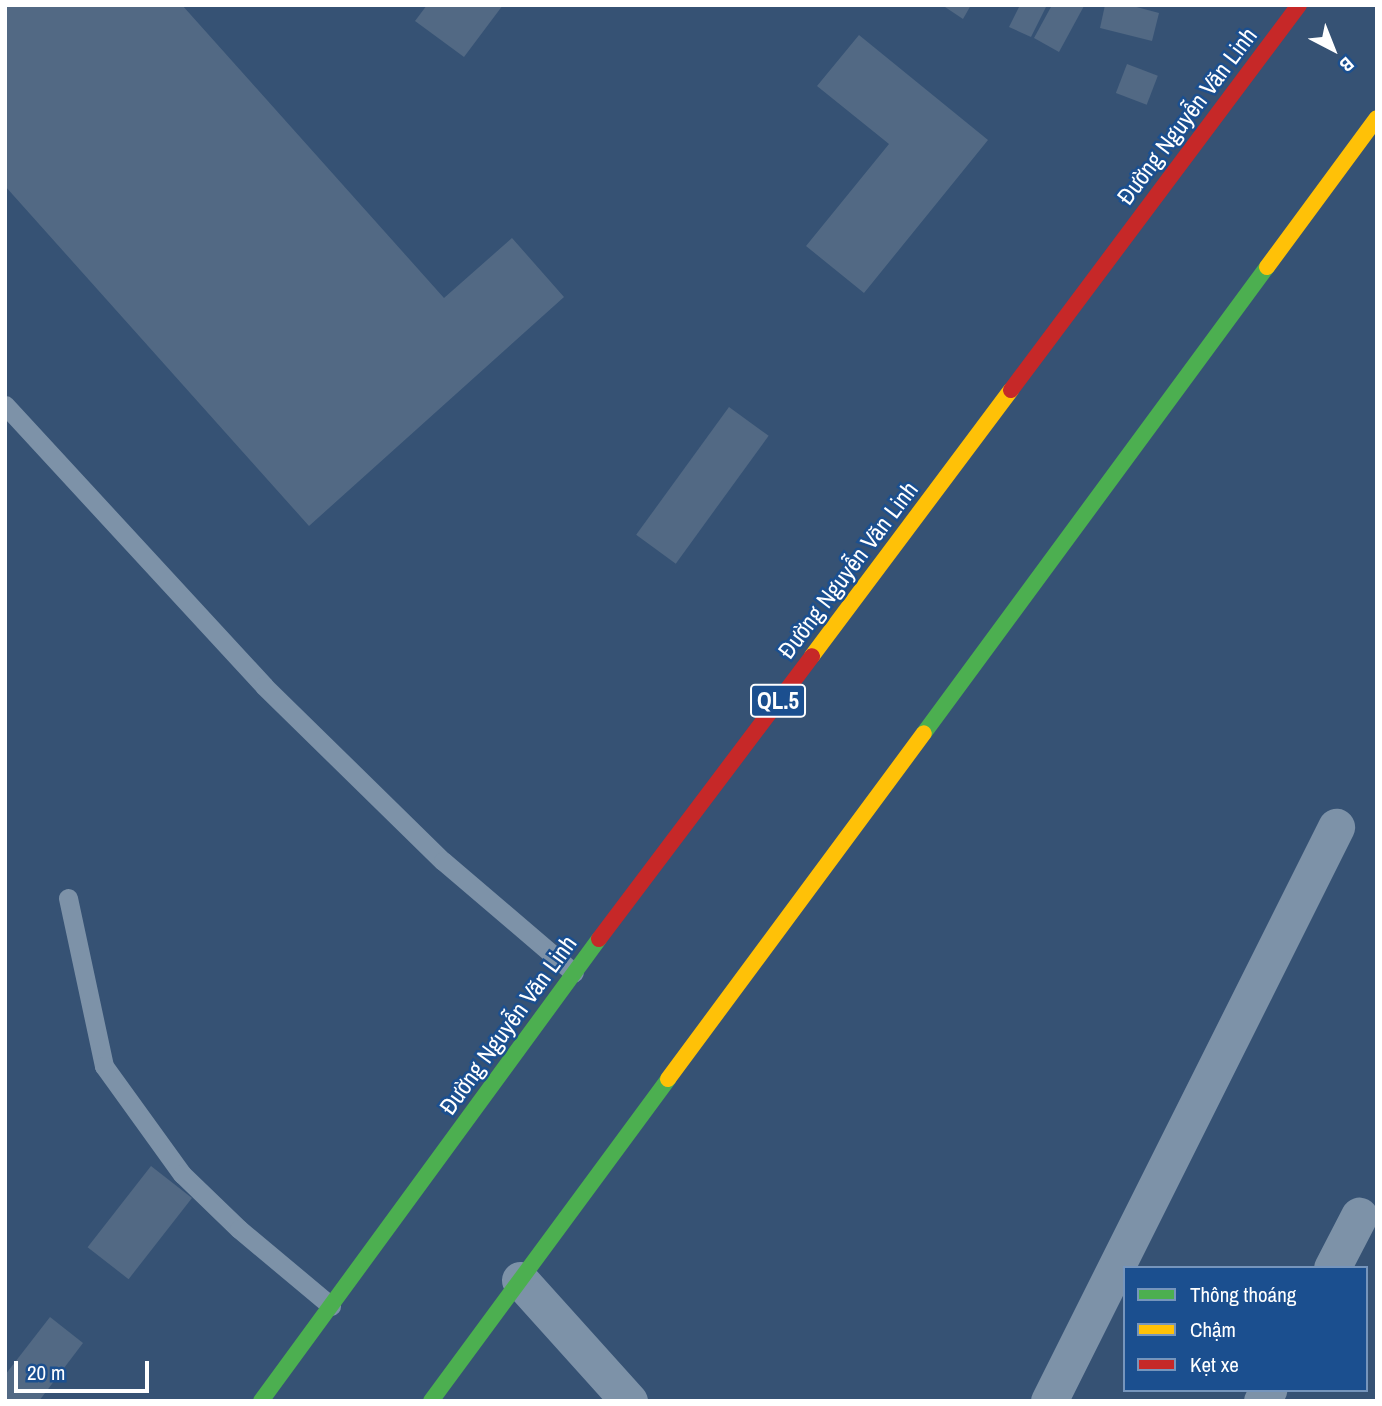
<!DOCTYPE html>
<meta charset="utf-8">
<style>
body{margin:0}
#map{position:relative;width:1382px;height:1406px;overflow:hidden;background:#365274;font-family:"Archivo Narrow",sans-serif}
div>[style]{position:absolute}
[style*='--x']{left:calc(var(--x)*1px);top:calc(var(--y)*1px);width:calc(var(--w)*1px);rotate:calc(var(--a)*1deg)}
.building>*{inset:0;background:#526984;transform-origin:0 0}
.lane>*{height:19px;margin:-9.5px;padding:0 9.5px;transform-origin:9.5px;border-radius:9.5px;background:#7d92a8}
.street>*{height:37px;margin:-18.5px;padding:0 18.5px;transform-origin:18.5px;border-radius:18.5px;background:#7d92a8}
.fast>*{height:16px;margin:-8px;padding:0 8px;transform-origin:8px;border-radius:8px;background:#4caf50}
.slow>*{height:16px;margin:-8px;padding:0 8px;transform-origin:8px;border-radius:8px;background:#ffc107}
.jam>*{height:16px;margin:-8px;padding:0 8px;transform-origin:8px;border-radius:8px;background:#c62828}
span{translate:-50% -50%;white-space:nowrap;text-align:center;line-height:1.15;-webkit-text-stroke:5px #1b4f8f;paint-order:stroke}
.shield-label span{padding:2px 5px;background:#1b4f8f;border:2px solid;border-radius:5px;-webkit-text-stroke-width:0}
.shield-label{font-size:23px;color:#fff;font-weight:700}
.street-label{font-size:24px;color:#fff}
.frame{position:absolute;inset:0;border:7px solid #fff;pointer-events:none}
.legend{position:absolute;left:1123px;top:1266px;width:245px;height:126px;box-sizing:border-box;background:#1b4f8f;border:2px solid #7695bc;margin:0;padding:9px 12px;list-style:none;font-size:21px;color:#fff}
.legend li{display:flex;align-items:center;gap:14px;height:35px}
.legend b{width:35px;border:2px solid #7695bc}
.north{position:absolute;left:1298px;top:14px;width:70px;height:70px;-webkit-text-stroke:5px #1b4f8f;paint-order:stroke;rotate:138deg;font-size:19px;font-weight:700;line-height:28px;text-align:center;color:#fff}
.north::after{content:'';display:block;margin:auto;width:24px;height:32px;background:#fff;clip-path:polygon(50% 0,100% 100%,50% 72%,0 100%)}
.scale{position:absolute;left:14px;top:1361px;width:135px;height:32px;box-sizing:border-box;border:4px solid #fff;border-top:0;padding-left:9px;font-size:21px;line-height:24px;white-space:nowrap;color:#fff;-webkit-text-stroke:5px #1b4f8f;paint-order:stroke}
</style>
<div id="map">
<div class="building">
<div style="clip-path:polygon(5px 5px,182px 5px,444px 298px,512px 238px,564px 297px,309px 526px,5px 186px)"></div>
<div style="clip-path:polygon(427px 5px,503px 5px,464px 57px,415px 21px)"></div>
<div style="clip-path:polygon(942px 5px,971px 5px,963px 19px)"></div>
<div style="clip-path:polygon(1020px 5px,1047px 5px,1031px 37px,1009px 27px)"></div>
<div style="clip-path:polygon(1052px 5px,1084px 6px,1059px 52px,1034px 38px)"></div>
<div style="clip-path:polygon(1105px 5px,1129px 5px,1159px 13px,1152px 41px,1100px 28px)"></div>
<div style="clip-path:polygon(859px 35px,988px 140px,864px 293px,806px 246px,889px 144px,817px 86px)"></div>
<div style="left:1127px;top:64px;width:33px;height:31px;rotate:21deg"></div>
<div style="left:729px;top:407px;width:49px;height:158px;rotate:36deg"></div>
<div style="left:151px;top:1166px;width:52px;height:103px;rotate:38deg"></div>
<div style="clip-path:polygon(50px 1317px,83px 1343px,39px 1401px,5px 1401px,5px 1375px)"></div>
</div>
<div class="lane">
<div style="--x:5;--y:405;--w:382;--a:47.3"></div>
<div style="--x:264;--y:686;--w:250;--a:44.4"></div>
<div style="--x:443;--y:861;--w:172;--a:40.5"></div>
<div style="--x:68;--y:898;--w:172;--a:77.9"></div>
<div style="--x:104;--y:1066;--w:133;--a:54.2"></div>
<div style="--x:182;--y:1174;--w:79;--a:44"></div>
<div style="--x:239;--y:1229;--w:120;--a:39.9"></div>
</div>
<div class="street">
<div style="--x:1332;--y:1268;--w:59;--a:-62.6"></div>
<div style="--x:520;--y:1280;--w:163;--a:48"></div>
<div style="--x:1049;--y:1401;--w:642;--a:-63.43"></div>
<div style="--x:1262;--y:1401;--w:13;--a:-61"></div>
</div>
<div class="fast">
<div style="--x:924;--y:733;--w:579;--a:-53.65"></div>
<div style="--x:261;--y:1401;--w:572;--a:-53.81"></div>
<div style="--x:431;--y:1401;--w:400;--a:-53.6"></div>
</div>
<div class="slow">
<div style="--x:1267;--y:267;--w:185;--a:-53.6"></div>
<div style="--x:812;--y:656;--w:332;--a:-53.2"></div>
<div style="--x:668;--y:1079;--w:430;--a:-53.5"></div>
</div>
<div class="jam">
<div style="--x:1011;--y:390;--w:481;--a:-53.2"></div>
<div style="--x:599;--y:939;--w:354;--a:-53"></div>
</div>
<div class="shield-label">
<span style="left:778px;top:701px">QL.5</span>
</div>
<div class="street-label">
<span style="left:1187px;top:116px;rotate:-53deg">Đường Nguyễn Văn Linh</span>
<span style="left:848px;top:570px;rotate:-53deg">Đường Nguyễn Văn Linh</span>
<span style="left:508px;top:1025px;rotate:-54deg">Đường Nguyễn Văn Linh</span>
</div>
<div class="frame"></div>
<ul class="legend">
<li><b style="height:9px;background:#4caf50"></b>Thông thoáng</li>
<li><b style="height:9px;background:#ffc107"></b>Chậm</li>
<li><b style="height:9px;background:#c62828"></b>Kẹt xe</li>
</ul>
<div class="north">B</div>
<div class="scale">20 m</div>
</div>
